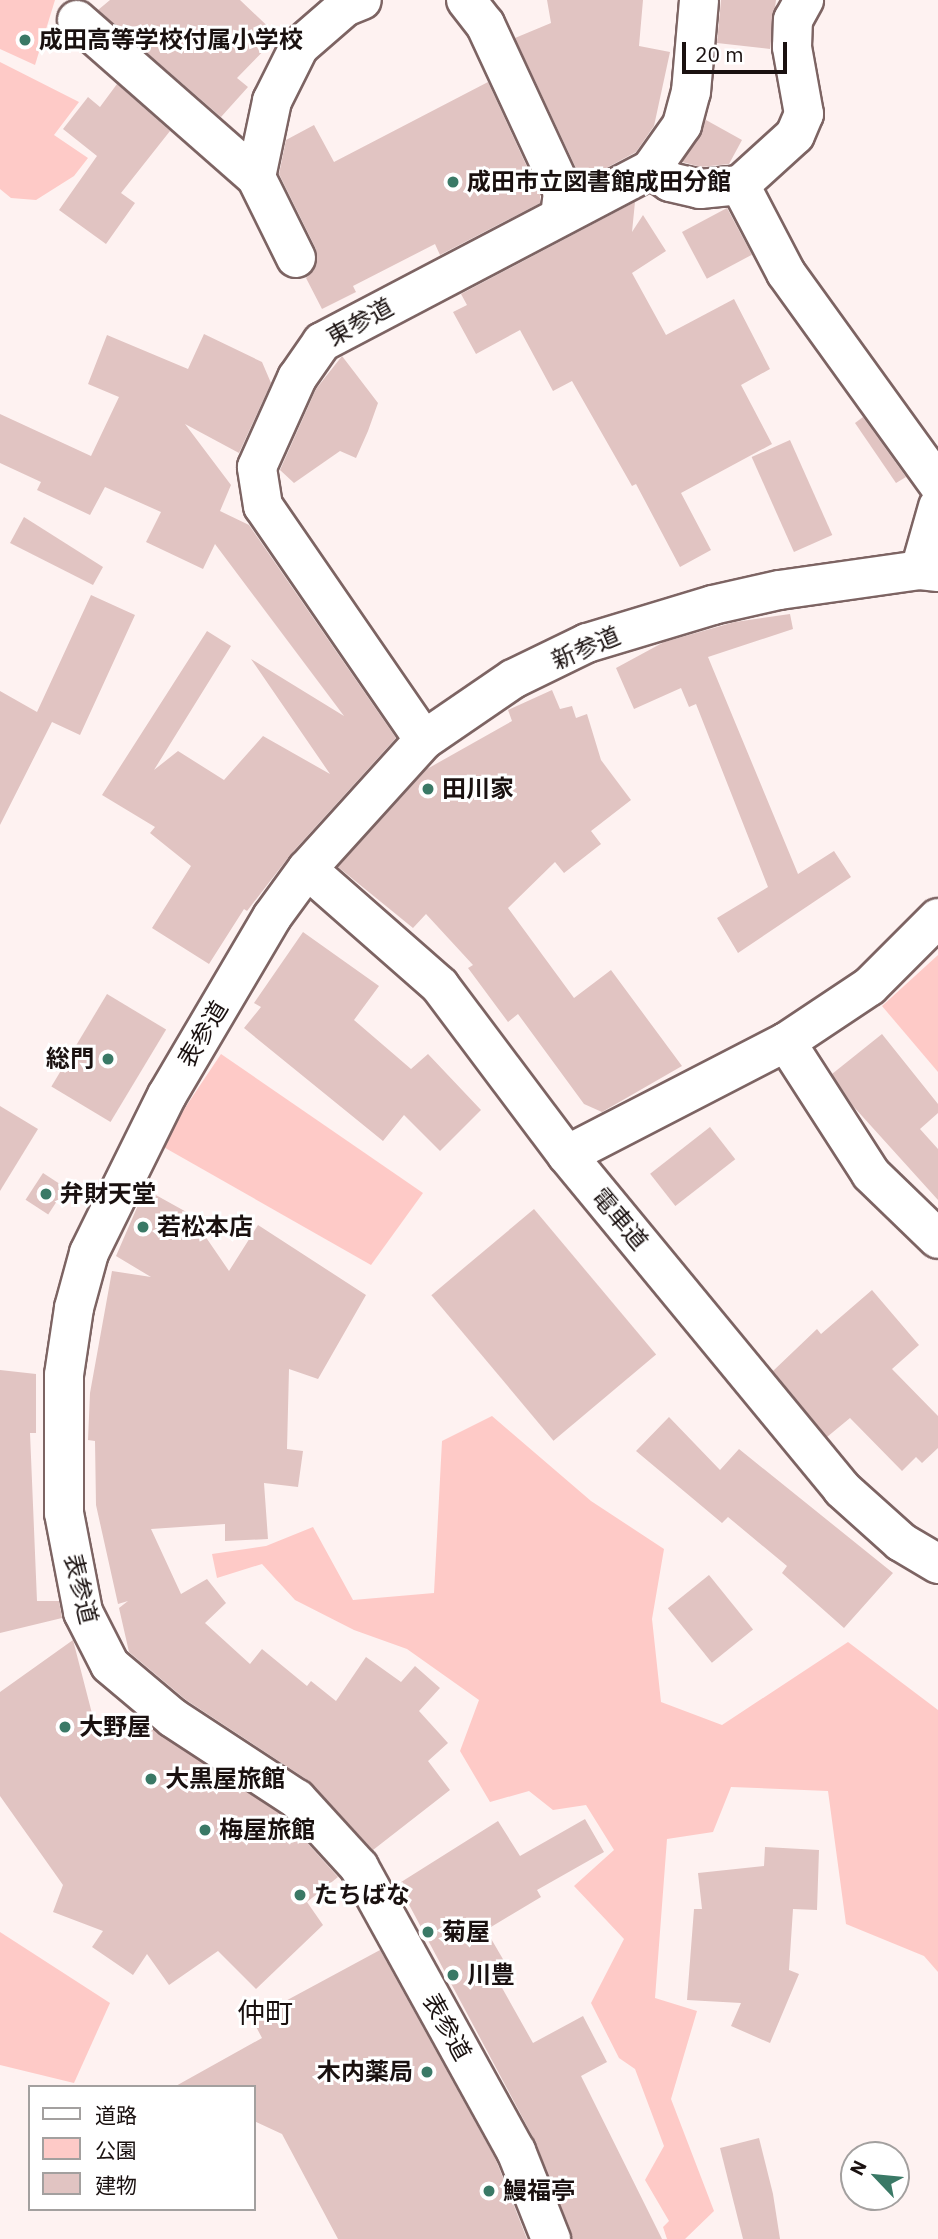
<!DOCTYPE html>
<meta charset="utf-8">
<style>
body{margin:0}
#map{position:relative;width:938px;height:2239px;overflow:hidden;background:#fef2f1;font-family:"IBM Plex Sans","Noto Sans JP",sans-serif}
div>[style]{position:absolute}
[style*='--x']{left:calc(var(--x)*1px);top:calc(var(--y)*1px);width:calc(var(--w)*1px);rotate:calc(var(--a)*1deg)}
.green>*{inset:0;background:#fecac7}
.building>*{inset:0;background:#e1c4c2;transform-origin:0 0}
.roads{filter:drop-shadow(2px 0 #7d6463) drop-shadow(-2px 0 #7d6463) drop-shadow(0 2px #7d6463) drop-shadow(0 -2px #7d6463)}
.street>*{height:38px;margin:-19px;padding:0 19px;transform-origin:19px;border-radius:19px;background:#fff}
.secondary>*{height:38px;margin:-19px;padding:0 19px;transform-origin:19px;border-radius:19px;background:#fff}
.dots>*{width:19px;height:19px;translate:-50% -50%;box-sizing:border-box;border:4px solid #fff;border-radius:50%}
span{translate:-50% -50%;white-space:nowrap;text-align:center;line-height:1.15;-webkit-text-stroke:6px #fff;paint-order:stroke}
.poi-label{font-size:24px;color:#1a1110;font-weight:700}
.left{translate:0 -50%;text-align:left}
.right{translate:-100% -50%;text-align:right}
.street-label{font-size:24px;color:#1a1110}
.quarter-label{font-size:28px;color:#1a1110}
.legend{position:absolute;left:28px;top:2085px;width:228px;height:126px;box-sizing:border-box;background:#fff;border:2px solid #a3a09f;margin:0;padding:9px 12px;list-style:none;font-size:21px;color:#1a1110}
.legend li{display:flex;align-items:center;gap:14px;height:35px}
.legend b{width:35px;border:2px solid #a3a09f}
.north{position:absolute;left:840px;top:2141px;width:70px;height:70px;box-sizing:border-box;background:#fff;border:2px solid #a3a09f;border-radius:50%;rotate:296deg;font-size:19px;font-weight:700;line-height:28px;text-align:center;color:#1a1110}
.north::after{content:'';display:block;margin:auto;width:24px;height:32px;background:#3a7966;clip-path:polygon(50% 0,100% 100%,50% 72%,0 100%)}
.scale{position:absolute;left:682px;top:42px;width:105px;height:32px;box-sizing:border-box;border:4px solid #1a1110;border-top:0;padding-left:9px;font-size:21px;line-height:24px;white-space:nowrap;color:#1a1110;-webkit-text-stroke:5px #fff;paint-order:stroke}
</style>
<div id="map">
<div class="green">
<div style="clip-path:polygon(0 0,55px 0,35px 65px,0 49px)"></div>
<div style="clip-path:polygon(0 62px,79px 102px,54px 135px,88px 158px,74px 176px,36px 200px,11px 198px,0 189px)"></div>
<div style="clip-path:polygon(938px 955px,938px 1072px,882px 1006px)"></div>
<div style="clip-path:polygon(221px 1054px,423px 1193px,371px 1265px,160px 1145px)"></div>
<div style="clip-path:polygon(492px 1416px,591px 1501px,664px 1549px,652px 1619px,661px 1702px,722px 1725px,848px 1642px,938px 1710px,938px 1972px,924px 1956px,846px 1924px,828px 1791px,731px 1787px,713px 1832px,667px 1839px,655px 1998px,697px 2011px,671px 2099px,714px 2211px,685px 2239px,667px 2239px,663px 2227px,669px 2221px,645px 2180px,664px 2146px,635px 2069px,619px 2058px,591px 2003px,624px 1939px,574px 1886px,614px 1850px,586px 1805px,553px 1810px,529px 1791px,490px 1802px,460px 1751px,479px 1700px,407px 1649px,354px 1630px,295px 1600px,262px 1564px,217px 1578px,212px 1554px,266px 1546px,313px 1527px,353px 1600px,434px 1593px,442px 1441px)"></div>
<div style="clip-path:polygon(0 1932px,110px 2003px,74px 2083px,0 2065px)"></div>
</div>
<div class="building">
<div style="clip-path:polygon(110px 0,240px 0,278px 36px,237px 78px,248px 87px,221px 117px,98px 10px)"></div>
<div style="clip-path:polygon(547px 0,643px 0,639px 46px,670px 52px,654px 126px,636px 152px,582px 181px,515px 38px,551px 23px)"></div>
<div style="clip-path:polygon(721px 0,776px 0,770px 49px,717px 43px)"></div>
<div style="clip-path:polygon(488px 82px,540px 195px,540px 203px,440px 255px,435px 244px,353px 286px,356px 292px,322px 309px,306px 278px,314px 270px,316px 249px,279px 174px,286px 140px,314px 125px,334px 162px)"></div>
<div style="clip-path:polygon(117px 84px,170px 131px,121px 193px,135px 203px,106px 244px,59px 210px,97px 156px,63px 129px,88px 97px,100px 107px)"></div>
<div style="clip-path:polygon(706px 120px,742px 140px,729px 164px,701px 167px,682px 162px)"></div>
<div style="clip-path:polygon(635px 202px,632px 232px,643px 215px,666px 251px,632px 273px,666px 335px,734px 299px,770px 369px,741px 385px,772px 444px,681px 493px,711px 550px,680px 567px,636px 484px,632px 486px,572px 381px,553px 391px,520px 330px,476px 354px,453px 312px,467px 305px,461px 294px)"></div>
<div style="left:727px;top:208px;width:53px;height:51px;rotate:62deg"></div>
<div style="clip-path:polygon(204px 334px,262px 362px,271px 383px,239px 453px,185px 424px,231px 485px,220px 511px,249px 525px,396px 738px,291px 854px,247px 911px,244px 909px,209px 964px,152px 928px,191px 866px,150px 833px,155px 827px,102px 795px,207px 631px,231px 646px,154px 770px,178px 751px,224px 780px,263px 736px,330px 774px,251px 659px,344px 716px,215px 544px,203px 569px,146px 542px,161px 512px,105px 487px,90px 515px,37px 490px,41px 482px,0 463px,0 414px,91px 456px,119px 397px,88px 384px,107px 335px,188px 369px)"></div>
<div style="clip-path:polygon(342px 356px,378px 403px,368px 431px,356px 458px,340px 451px,294px 483px,280px 470px,316px 389px)"></div>
<div style="clip-path:polygon(863px 417px,906px 477px,896px 483px,855px 423px)"></div>
<div style="left:790px;top:440px;width:104px;height:42px;rotate:66deg"></div>
<div style="clip-path:polygon(24px 517px,103px 567px,93px 585px,10px 543px)"></div>
<div style="clip-path:polygon(91px 595px,135px 615px,80px 735px,52px 722px,0 825px,0 691px,37px 712px)"></div>
<div style="clip-path:polygon(790px 614px,793px 629px,708px 657px,798px 874px,834px 851px,851px 877px,738px 953px,717px 918px,768px 887px,696px 704px,689px 707px,681px 688px,634px 709px,616px 668px,664px 642px,735px 622px)"></div>
<div style="clip-path:polygon(552px 690px,560px 709px,572px 706px,576px 718px,587px 714px,601px 760px,631px 800px,591px 831px,601px 844px,564px 873px,555px 862px,508px 908px,574px 998px,611px 970px,682px 1066px,602px 1112px,584px 1104px,518px 1014px,508px 1022px,468px 968px,473px 965px,426px 914px,413px 928px,338px 867px,427px 769px,512px 721px,508px 710px)"></div>
<div style="clip-path:polygon(303px 932px,379px 986px,354px 1020px,411px 1069px,428px 1054px,481px 1110px,440px 1151px,404px 1115px,383px 1141px,244px 1028px,261px 1007px,254px 1003px)"></div>
<div style="left:107px;top:994px;width:69px;height:108px;rotate:31deg"></div>
<div style="clip-path:polygon(882px 1034px,938px 1104px,938px 1113px,920px 1129px,938px 1149px,938px 1200px,853px 1106px,832px 1074px)"></div>
<div style="clip-path:polygon(0 1106px,38px 1129px,0 1191px)"></div>
<div style="left:710px;top:1127px;width:41px;height:76px;rotate:52deg"></div>
<div style="left:43px;top:1173px;width:27px;height:32px;rotate:33deg"></div>
<div style="clip-path:polygon(145px 1189px,190px 1214px,229px 1271px,258px 1225px,366px 1295px,318px 1379px,289px 1369px,287px 1449px,303px 1451px,298px 1487px,264px 1483px,268px 1539px,225px 1541px,225px 1524px,151px 1529px,181px 1594px,207px 1579px,226px 1603px,205px 1623px,250px 1664px,262px 1649px,307px 1686px,311px 1681px,336px 1701px,366px 1657px,401px 1682px,415px 1666px,440px 1688px,419px 1711px,448px 1743px,428px 1761px,450px 1790px,373px 1850px,309px 1781px,186px 1700px,129px 1652px,119px 1608px,128px 1601px,118px 1604px,96px 1505px,95px 1441px,88px 1440px,90px 1393px,112px 1271px,151px 1277px,116px 1256px)"></div>
<div style="left:534px;top:1209px;width:190px;height:134px;rotate:50deg"></div>
<div style="clip-path:polygon(872px 1290px,919px 1345px,892px 1369px,938px 1416px,938px 1448px,922px 1463px,916px 1457px,902px 1471px,850px 1418px,827px 1437px,773px 1371px,817px 1329px,821px 1334px)"></div>
<div style="clip-path:polygon(0 1370px,36px 1374px,36px 1433px,30px 1433px,37px 1601px,59px 1601px,62px 1618px,0 1633px)"></div>
<div style="clip-path:polygon(669px 1417px,720px 1470px,739px 1449px,893px 1573px,844px 1628px,782px 1573px,787px 1566px,728px 1517px,722px 1523px,636px 1451px)"></div>
<div style="left:709px;top:1575px;width:70px;height:53px;rotate:51deg"></div>
<div style="clip-path:polygon(73px 1640px,96px 1729px,140px 1719px,283px 1816px,338px 1877px,307px 1902px,323px 1925px,256px 1989px,218px 1951px,169px 1985px,147px 1954px,133px 1975px,92px 1947px,103px 1931px,53px 1912px,63px 1885px,0 1796px,0 1692px)"></div>
<div style="clip-path:polygon(585px 1819px,604px 1852px,537px 1890px,541px 1897px,486px 1930px,514px 1978px,501px 1986px,533px 2043px,583px 2016px,607px 2062px,581px 2076px,662px 2239px,572px 2239px,535px 2141px,398px 1884px,498px 1821px,520px 1856px)"></div>
<div style="clip-path:polygon(765px 1847px,819px 1850px,817px 1910px,793px 1909px,789px 1970px,799px 1974px,770px 2043px,731px 2026px,741px 2003px,687px 2000px,694px 1909px,702px 1909px,698px 1873px,764px 1866px)"></div>
<div style="clip-path:polygon(380px 1950px,496px 2160px,527px 2239px,338px 2239px,282px 2134px,254px 2121px,254px 2087px,174px 2087px,262px 2038px,252px 2019px)"></div>
<div style="clip-path:polygon(759px 2138px,773px 2194px,780px 2239px,743px 2239px,720px 2148px)"></div>
</div>
<div class="roads">
<div class="street">
<div style="--x:466;--y:0;--w:31;--a:52"></div>
<div style="--x:485;--y:24;--w:185;--a:65.1"></div>
<div style="--x:563;--y:192;--w:23;--a:97"></div>
<div style="--x:77;--y:20;--w:238;--a:41.3"></div>
<div style="--x:651;--y:169;--w:23;--a:34"></div>
<div style="--x:670;--y:182;--w:31;--a:13"></div>
<div style="--x:700;--y:189;--w:40;--a:-5.7"></div>
<div style="--x:740;--y:185;--w:74;--a:-42.3"></div>
<div style="--x:795;--y:135;--w:23;--a:-67"></div>
<div style="--x:804;--y:114;--w:68;--a:-100.2"></div>
<div style="--x:792;--y:47;--w:27;--a:-88"></div>
<div style="--x:793;--y:20;--w:23;--a:-61"></div>
<div style="--x:740;--y:185;--w:99;--a:62.4"></div>
<div style="--x:786;--y:273;--w:260;--a:54.2"></div>
<div style="--x:296;--y:258;--w:90;--a:-116.3"></div>
<div style="--x:256;--y:177;--w:78;--a:-78.1"></div>
<div style="--x:272;--y:101;--w:60;--a:-63.4"></div>
<div style="--x:299;--y:47;--w:61;--a:-41"></div>
<div style="--x:345;--y:7;--w:18;--a:-22"></div>
<div style="--x:920;--y:570;--w:66;--a:-74.1"></div>
<div style="--x:424;--y:740;--w:284;--a:-124.5"></div>
<div style="--x:263;--y:506;--w:39;--a:-99"></div>
<div style="--x:257;--y:467;--w:98;--a:-65.8"></div>
<div style="--x:297;--y:378;--w:44;--a:-55.2"></div>
<div style="--x:322;--y:342;--w:372;--a:-27.7"></div>
<div style="--x:651;--y:169;--w:54;--a:-54.8"></div>
<div style="--x:682;--y:125;--w:34;--a:-75"></div>
<div style="--x:691;--y:92;--w:92;--a:-85"></div>
<div style="--x:307;--y:869;--w:59;--a:126.1"></div>
<div style="--x:272;--y:917;--w:207;--a:120.5"></div>
<div style="--x:167;--y:1095;--w:176;--a:116.3"></div>
<div style="--x:89;--y:1253;--w:57;--a:105.3"></div>
<div style="--x:74;--y:1308;--w:68;--a:98.5"></div>
<div style="--x:64;--y:1375;--w:138;--a:90"></div>
<div style="--x:64;--y:1513;--w:101;--a:79.1"></div>
<div style="--x:83;--y:1612;--w:59;--a:63"></div>
<div style="--x:110;--y:1665;--w:82;--a:40.1"></div>
<div style="--x:173;--y:1718;--w:148;--a:33.2"></div>
<div style="--x:297;--y:1799;--w:92;--a:47.6"></div>
<div style="--x:359;--y:1867;--w:325;--a:61.1"></div>
<div style="--x:516;--y:2151;--w:95;--a:68.3"></div>
<div style="--x:786;--y:1042;--w:157;--a:57.2"></div>
<div style="--x:871;--y:1174;--w:93;--a:44.1"></div>
<div style="--x:567;--y:1155;--w:246;--a:-27.3"></div>
<div style="--x:786;--y:1042;--w:101;--a:-33.7"></div>
<div style="--x:870;--y:986;--w:96;--a:-45"></div>
</div>
<div class="secondary">
<div style="--x:938;--y:572;--w:18;--a:-174"></div>
<div style="--x:920;--y:570;--w:142;--a:171.9"></div>
<div style="--x:779;--y:590;--w:68;--a:167.2"></div>
<div style="--x:713;--y:605;--w:132;--a:163.2"></div>
<div style="--x:587;--y:643;--w:82;--a:154.1"></div>
<div style="--x:513;--y:679;--w:108;--a:145.6"></div>
<div style="--x:424;--y:740;--w:174;--a:132.2"></div>
<div style="--x:307;--y:869;--w:177;--a:41.3"></div>
<div style="--x:440;--y:986;--w:211;--a:53.1"></div>
<div style="--x:567;--y:1155;--w:433;--a:50.5"></div>
<div style="--x:842;--y:1489;--w:79;--a:41.9"></div>
<div style="--x:901;--y:1542;--w:43;--a:30.7"></div>
</div>
</div>
<div class="dots">
<div style="left:25px;top:40px;background:#3a7966"></div>
<div style="left:453px;top:182px;background:#3a7966"></div>
<div style="left:428px;top:789px;background:#3a7966"></div>
<div style="left:108px;top:1059px;background:#3a7966"></div>
<div style="left:46px;top:1194px;background:#3a7966"></div>
<div style="left:143px;top:1227px;background:#3a7966"></div>
<div style="left:65px;top:1727px;background:#3a7966"></div>
<div style="left:151px;top:1779px;background:#3a7966"></div>
<div style="left:205px;top:1830px;background:#3a7966"></div>
<div style="left:300px;top:1895px;background:#3a7966"></div>
<div style="left:428px;top:1932px;background:#3a7966"></div>
<div style="left:453px;top:1975px;background:#3a7966"></div>
<div style="left:427px;top:2072px;background:#3a7966"></div>
<div style="left:489px;top:2191px;background:#3a7966"></div>
</div>
<div class="poi-label">
<span class="left" style="left:39px;top:40px">成田高等学校付属小学校</span>
<span class="left" style="left:467px;top:182px">成田市立図書館成田分館</span>
<span class="left" style="left:442px;top:789px">田川家</span>
<span class="right" style="left:94px;top:1059px">総門</span>
<span class="left" style="left:60px;top:1194px">弁財天堂</span>
<span class="left" style="left:157px;top:1227px">若松本店</span>
<span class="left" style="left:79px;top:1727px">大野屋</span>
<span class="left" style="left:165px;top:1779px">大黒屋旅館</span>
<span class="left" style="left:219px;top:1830px">梅屋旅館</span>
<span class="left" style="left:314px;top:1895px">たちばな</span>
<span class="left" style="left:442px;top:1932px">菊屋</span>
<span class="left" style="left:467px;top:1975px">川豊</span>
<span class="right" style="left:413px;top:2072px">木内薬局</span>
<span class="left" style="left:503px;top:2191px">鰻福亭</span>
</div>
<div class="street-label">
<span style="left:360px;top:322px;rotate:-29deg">東参道</span>
<span style="left:586px;top:648px;rotate:-23deg">新参道</span>
<span style="left:203px;top:1034px;rotate:-59deg">表参道</span>
<span style="left:620px;top:1219px;rotate:50deg">電車道</span>
<span style="left:81px;top:1589px;rotate:76deg">表参道</span>
<span style="left:447px;top:2027px;rotate:61deg">表参道</span>
</div>
<div class="quarter-label">
<span style="left:265px;top:2013px">仲町</span>
</div>
<ul class="legend">
<li><b style="height:9px;background:#fff"></b>道路</li>
<li><b style="height:19px;background:#fecac7"></b>公園</li>
<li><b style="height:19px;background:#e1c4c2"></b>建物</li>
</ul>
<div class="north">N</div>
<div class="scale">20 m</div>
</div>
